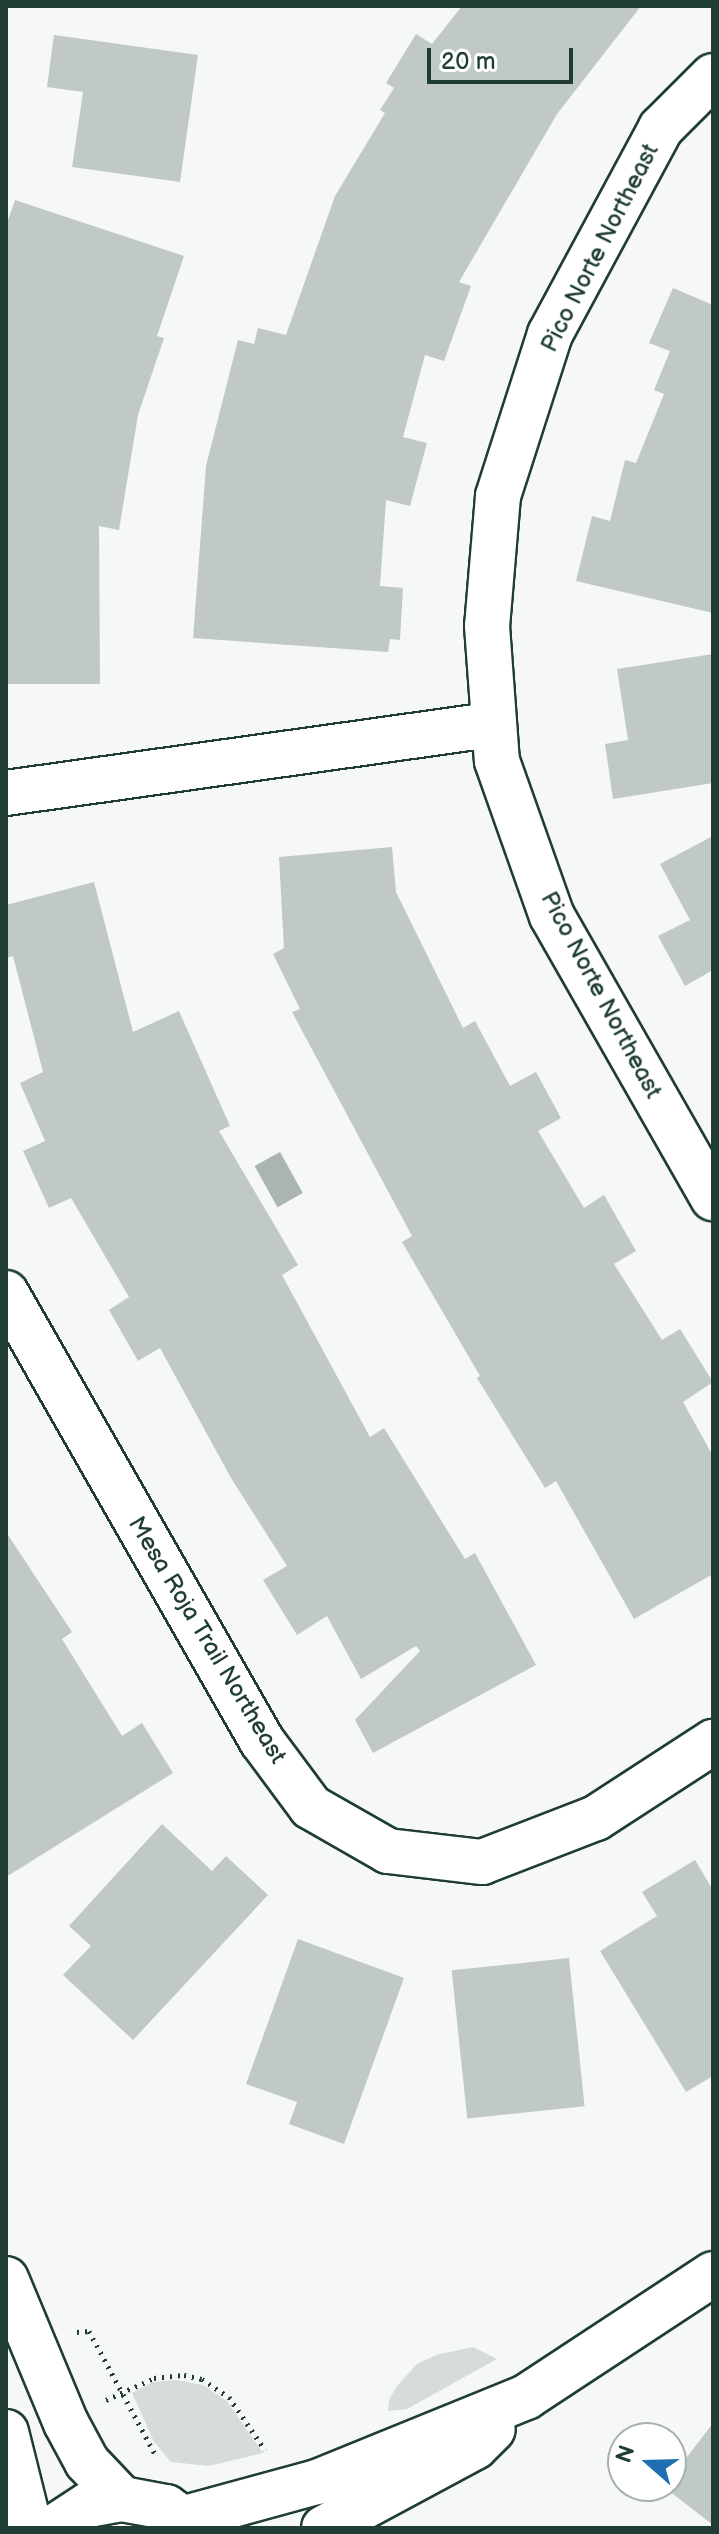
<!DOCTYPE html>
<style>
body{margin:0}
#map{position:relative;width:719px;height:2534px;overflow:hidden;background:#f6f7f7;font-family:"Balsamiq Sans",sans-serif}
div>[style]{position:absolute}
[style*='--x']{left:calc(var(--x)*1px);top:calc(var(--y)*1px);width:calc(var(--w)*1px);rotate:calc(var(--a)*1deg)}
.green>*{inset:0;background:#d6dcdb}
.water>*{inset:0;background:#aab5b1;transform-origin:0 0}
.building>*{inset:0;background:#c0c9c6;transform-origin:0 0}
.path>*{height:5px;margin-top:-2.5px;transform-origin:0;background:repeating-linear-gradient(90deg,#1f3d34 0 2px,transparent 0 8px)}
.roads{filter:drop-shadow(2px 0 #1f3d34) drop-shadow(-2px 0 #1f3d34) drop-shadow(0 2px #1f3d34) drop-shadow(0 -2px #1f3d34)}
.minor>*{height:44px;margin:-22px;padding:0 22px;transform-origin:22px;border-radius:22px;background:#fff}
span{translate:-50% -50%;white-space:nowrap;text-align:center;line-height:1.15;-webkit-text-stroke:8px #fff;paint-order:stroke}
.street-label{font-size:24px;color:#1f3d34}
.frame{position:absolute;inset:0;border:8px solid #1f3d34;pointer-events:none}
.north{position:absolute;left:607px;top:2422px;width:80px;height:80px;box-sizing:border-box;background:#fff;border:2px solid #a5b1ae;border-radius:50%;rotate:290deg;font-size:22px;font-weight:700;line-height:32px;text-align:center;color:#1f3d34}
.north::after{content:'';display:block;margin:auto;width:28px;height:36px;background:#1f6fb2;clip-path:polygon(50% 0,100% 100%,50% 72%,0 100%)}
.scale{position:absolute;left:427px;top:48px;width:146px;height:36px;box-sizing:border-box;border:4px solid #1f3d34;border-top:0;padding-left:10px;font-size:24px;line-height:28px;white-space:nowrap;color:#1f3d34;-webkit-text-stroke:6px #fff;paint-order:stroke}
</style>
<div id="map">
<div class="green">
<div style="clip-path:polygon(473px 2347px,497px 2359px,407px 2409px,388px 2411px,389px 2400px,397px 2386px,417px 2364px,436px 2355px)"></div>
<div style="clip-path:polygon(176px 2380px,203px 2385px,227px 2401px,263px 2453px,209px 2466px,171px 2462px,154px 2442px,132px 2393px,153px 2382px)"></div>
</div>
<div class="water">
<div style="left:280px;top:1152px;width:47px;height:29px;rotate:61deg"></div>
</div>
<div class="building">
<div style="clip-path:polygon(462px 6px,641px 6px,557px 114px,459px 282px,471px 286px,444px 361px,425px 355px,403px 437px,427px 443px,410px 506px,386px 500px,380px 586px,403px 588px,400px 640px,390px 639px,388px 652px,193px 638px,206px 466px,238px 340px,254px 344px,258px 328px,286px 335px,335px 196px,385px 113px,380px 110px,394px 88px,386px 83px,416px 34px,432px 44px)"></div>
<div style="clip-path:polygon(54px 35px,198px 55px,180px 182px,72px 167px,83px 92px,47px 87px)"></div>
<div style="clip-path:polygon(15px 200px,184px 256px,157px 336px,164px 338px,138px 415px,119px 530px,99px 526px,100px 684px,6px 684px,6px 226px)"></div>
<div style="clip-path:polygon(673px 288px,713px 305px,713px 613px,576px 581px,592px 516px,610px 521px,625px 460px,636px 463px,664px 394px,654px 390px,670px 351px,649px 343px)"></div>
<div style="clip-path:polygon(713px 654px,713px 783px,613px 799px,605px 744px,628px 740px,617px 669px)"></div>
<div style="clip-path:polygon(713px 836px,713px 970px,685px 986px,658px 936px,690px 920px,660px 864px)"></div>
<div style="clip-path:polygon(392px 847px,396px 892px,463px 1028px,475px 1021px,510px 1086px,536px 1072px,561px 1118px,538px 1131px,584px 1208px,604px 1195px,636px 1251px,614px 1264px,662px 1340px,680px 1329px,713px 1382px,683px 1402px,713px 1456px,713px 1574px,634px 1619px,556px 1481px,545px 1488px,477px 1378px,480px 1376px,402px 1242px,412px 1236px,292px 1012px,300px 1009px,273px 954px,284px 948px,279px 857px)"></div>
<div style="clip-path:polygon(94px 882px,133px 1032px,179px 1011px,230px 1126px,219px 1131px,298px 1265px,282px 1275px,370px 1437px,384px 1428px,465px 1559px,475px 1553px,536px 1665px,373px 1753px,355px 1720px,420px 1651px,416px 1646px,361px 1679px,327px 1616px,297px 1635px,263px 1580px,287px 1566px,231px 1478px,160px 1348px,138px 1361px,109px 1310px,129px 1297px,71px 1198px,49px 1208px,23px 1151px,45px 1141px,20px 1083px,43px 1072px,13px 956px,6px 958px,6px 905px)"></div>
<div style="clip-path:polygon(6px 1532px,72px 1632px,62px 1639px,122px 1736px,142px 1723px,173px 1773px,6px 1877px)"></div>
<div style="clip-path:polygon(162px 1824px,212px 1871px,226px 1856px,268px 1895px,133px 2040px,63px 1975px,91px 1946px,69px 1926px)"></div>
<div style="clip-path:polygon(695px 1860px,713px 1890px,713px 2076px,686px 2092px,600px 1951px,657px 1916px,642px 1892px)"></div>
<div style="clip-path:polygon(298px 1939px,404px 1978px,344px 2144px,289px 2124px,297px 2102px,246px 2084px)"></div>
<div style="left:569px;top:1958px;width:149px;height:118px;rotate:84deg"></div>
<div style="clip-path:polygon(713px 2423px,713px 2525px,664px 2487px,671px 2486px,671px 2478px)"></div>
</div>
<div class="path">
<div style="--x:77;--y:2332;--w:12;--a:-5"></div>
<div style="--x:89;--y:2331;--w:142;--a:61.8"></div>
<div style="--x:106;--y:2400;--w:53;--a:-24.6"></div>
<div style="--x:154;--y:2378;--w:30;--a:-6"></div>
<div style="--x:184;--y:2375;--w:18;--a:13"></div>
<div style="--x:202;--y:2379;--w:32;--a:34"></div>
<div style="--x:229;--y:2397;--w:64;--a:55.8"></div>
</div>
<div class="roads">
<div class="minor">
<div style="--x:713;--y:76;--w:74;--a:135"></div>
<div style="--x:661;--y:128;--w:234;--a:118.3"></div>
<div style="--x:550;--y:334;--w:170;--a:107.8"></div>
<div style="--x:498;--y:496;--w:130;--a:94.8"></div>
<div style="--x:487;--y:626;--w:135;--a:85.8"></div>
<div style="--x:497;--y:761;--w:164;--a:70.5"></div>
<div style="--x:552;--y:916;--w:325;--a:60.3"></div>
<div style="--x:6;--y:793;--w:491;--a:-8"></div>
<div style="--x:6;--y:1293;--w:516;--a:60.26"></div>
<div style="--x:262;--y:1741;--w:82;--a:53.4"></div>
<div style="--x:311;--y:1807;--w:89;--a:29.7"></div>
<div style="--x:388;--y:1851;--w:95;--a:6.7"></div>
<div style="--x:482;--y:1862;--w:122;--a:-21.1"></div>
<div style="--x:596;--y:1818;--w:140;--a:-33"></div>
<div style="--x:6;--y:2279;--w:156;--a:67.4"></div>
<div style="--x:66;--y:2423;--w:44;--a:61.7"></div>
<div style="--x:87;--y:2462;--w:51;--a:46.6"></div>
<div style="--x:6;--y:2432;--w:99;--a:76"></div>
<div style="--x:185;--y:2518;--w:137;--a:-15.3"></div>
<div style="--x:317;--y:2482;--w:226;--a:-22.1"></div>
<div style="--x:526;--y:2397;--w:224;--a:-33.3"></div>
<div style="--x:53;--y:2528;--w:42;--a:-33.3"></div>
<div style="--x:88;--y:2505;--w:35;--a:-10"></div>
<div style="--x:122;--y:2499;--w:45;--a:10.3"></div>
<div style="--x:166;--y:2507;--w:37;--a:35"></div>
<div style="--x:324;--y:2528;--w:171;--a:-28.2"></div>
<div style="--x:475;--y:2447;--w:25;--a:-45"></div>
</div>
</div>
<div class="street-label">
<span style="left:600px;top:248px;rotate:-63deg">Pico Norte Northeast</span>
<span style="left:601px;top:995px;rotate:62deg">Pico Norte Northeast</span>
<span style="left:207px;top:1640px;rotate:59deg">Mesa Roja Trail Northeast</span>
</div>
<div class="frame"></div>
<div class="north">N</div>
<div class="scale">20 m</div>
</div>
